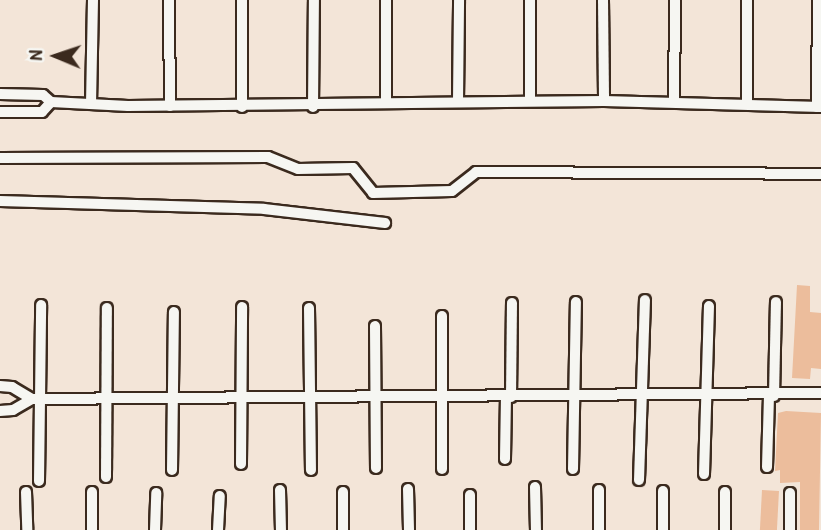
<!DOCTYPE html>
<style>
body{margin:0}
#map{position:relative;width:821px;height:530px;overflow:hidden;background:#f3e5d8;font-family:"Patrick Hand",sans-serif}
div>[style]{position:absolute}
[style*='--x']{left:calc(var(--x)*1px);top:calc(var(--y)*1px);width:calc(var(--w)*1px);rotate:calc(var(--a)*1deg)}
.building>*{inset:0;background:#ecbd9c;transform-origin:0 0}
.roads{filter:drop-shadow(2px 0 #3b2a1e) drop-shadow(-2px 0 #3b2a1e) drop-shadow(0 2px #3b2a1e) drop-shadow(0 -2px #3b2a1e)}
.street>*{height:10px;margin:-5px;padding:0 5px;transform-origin:5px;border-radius:5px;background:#f6f6f2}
span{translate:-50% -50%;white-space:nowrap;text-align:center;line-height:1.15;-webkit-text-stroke:5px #f6f6f2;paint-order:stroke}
.north{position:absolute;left:21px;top:21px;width:70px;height:70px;-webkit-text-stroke:5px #f6f6f2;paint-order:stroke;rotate:272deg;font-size:19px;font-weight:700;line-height:28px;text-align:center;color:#3b2a1e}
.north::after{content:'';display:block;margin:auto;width:24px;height:32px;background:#3b2a1e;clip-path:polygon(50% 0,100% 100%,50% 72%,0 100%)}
</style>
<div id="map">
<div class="building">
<div style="clip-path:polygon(797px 285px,810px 286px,810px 312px,821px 313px,821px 369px,811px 368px,810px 379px,792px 378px)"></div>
<div style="clip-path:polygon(786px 411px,821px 413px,819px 530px,800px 530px,800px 482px,780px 483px,780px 470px,775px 471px,778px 413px)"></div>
<div style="left:762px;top:490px;width:17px;height:40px;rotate:3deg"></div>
</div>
<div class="roads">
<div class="street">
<div style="--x:169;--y:0;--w:106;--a:89.5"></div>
<div style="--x:386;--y:0;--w:102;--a:90"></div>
<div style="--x:603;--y:0;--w:101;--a:89.4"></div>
<div style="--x:747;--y:0;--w:102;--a:90"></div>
<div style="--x:0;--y:94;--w:43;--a:1.3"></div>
<div style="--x:43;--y:95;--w:11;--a:41"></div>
<div style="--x:51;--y:102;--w:77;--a:3"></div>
<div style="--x:128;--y:106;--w:476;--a:-0.6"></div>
<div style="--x:604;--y:101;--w:217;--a:1.6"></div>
<div style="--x:458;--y:101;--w:101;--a:-89.4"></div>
<div style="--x:530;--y:101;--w:101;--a:-90"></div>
<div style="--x:674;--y:101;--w:101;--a:-89.4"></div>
<div style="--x:91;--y:104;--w:104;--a:-88.9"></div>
<div style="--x:242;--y:107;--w:107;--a:-90"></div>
<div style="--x:313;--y:107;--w:107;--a:-89.5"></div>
<div style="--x:817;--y:107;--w:107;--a:-89.5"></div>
<div style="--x:0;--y:112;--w:42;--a:0"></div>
<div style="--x:42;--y:112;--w:13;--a:-48"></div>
<div style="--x:0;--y:158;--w:268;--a:-0.2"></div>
<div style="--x:268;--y:157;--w:32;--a:22"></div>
<div style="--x:298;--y:169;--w:55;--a:-1"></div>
<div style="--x:353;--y:168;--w:32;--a:51"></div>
<div style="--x:373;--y:193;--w:79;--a:-1.5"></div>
<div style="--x:452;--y:191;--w:31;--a:-38"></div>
<div style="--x:476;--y:172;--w:345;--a:0.3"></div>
<div style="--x:0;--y:201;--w:264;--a:1.7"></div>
<div style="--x:264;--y:209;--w:122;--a:6.6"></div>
<div style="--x:309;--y:308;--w:162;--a:89.3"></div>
<div style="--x:375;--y:326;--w:142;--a:89.6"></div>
<div style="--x:0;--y:386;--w:12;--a:5"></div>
<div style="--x:12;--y:387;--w:23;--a:31"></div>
<div style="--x:774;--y:396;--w:94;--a:-88.8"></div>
<div style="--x:511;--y:397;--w:94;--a:-89.4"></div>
<div style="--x:0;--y:411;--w:13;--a:-4"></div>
<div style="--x:13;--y:410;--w:22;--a:-30"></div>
<div style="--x:32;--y:399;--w:789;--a:-0.44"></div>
<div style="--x:505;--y:459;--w:62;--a:-89.1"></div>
<div style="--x:241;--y:464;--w:157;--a:-89.6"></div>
<div style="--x:767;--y:467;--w:71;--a:-88.4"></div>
<div style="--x:442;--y:469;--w:153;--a:-90"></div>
<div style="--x:573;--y:469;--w:167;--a:-89"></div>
<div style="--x:172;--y:470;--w:158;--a:-89.3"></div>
<div style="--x:704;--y:474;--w:168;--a:-88.3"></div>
<div style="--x:106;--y:477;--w:169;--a:-89.7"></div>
<div style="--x:639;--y:480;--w:180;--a:-88.1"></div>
<div style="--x:39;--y:481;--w:176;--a:-89.3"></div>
<div style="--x:535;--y:487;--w:43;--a:88.7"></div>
<div style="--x:408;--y:489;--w:41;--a:88.6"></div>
<div style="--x:280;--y:490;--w:40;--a:88.6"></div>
<div style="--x:26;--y:492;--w:38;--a:88"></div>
<div style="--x:343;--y:492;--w:38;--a:90"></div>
<div style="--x:725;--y:492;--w:38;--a:90"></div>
<div style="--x:92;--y:530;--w:38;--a:-90"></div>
<div style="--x:155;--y:530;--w:37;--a:-88"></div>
<div style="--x:218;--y:530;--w:34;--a:-87"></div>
<div style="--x:470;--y:530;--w:35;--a:-90"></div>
<div style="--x:599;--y:530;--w:40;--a:-90"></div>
<div style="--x:663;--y:530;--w:39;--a:-90"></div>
<div style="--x:790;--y:530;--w:37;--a:-90"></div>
</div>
</div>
<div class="north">N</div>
</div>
